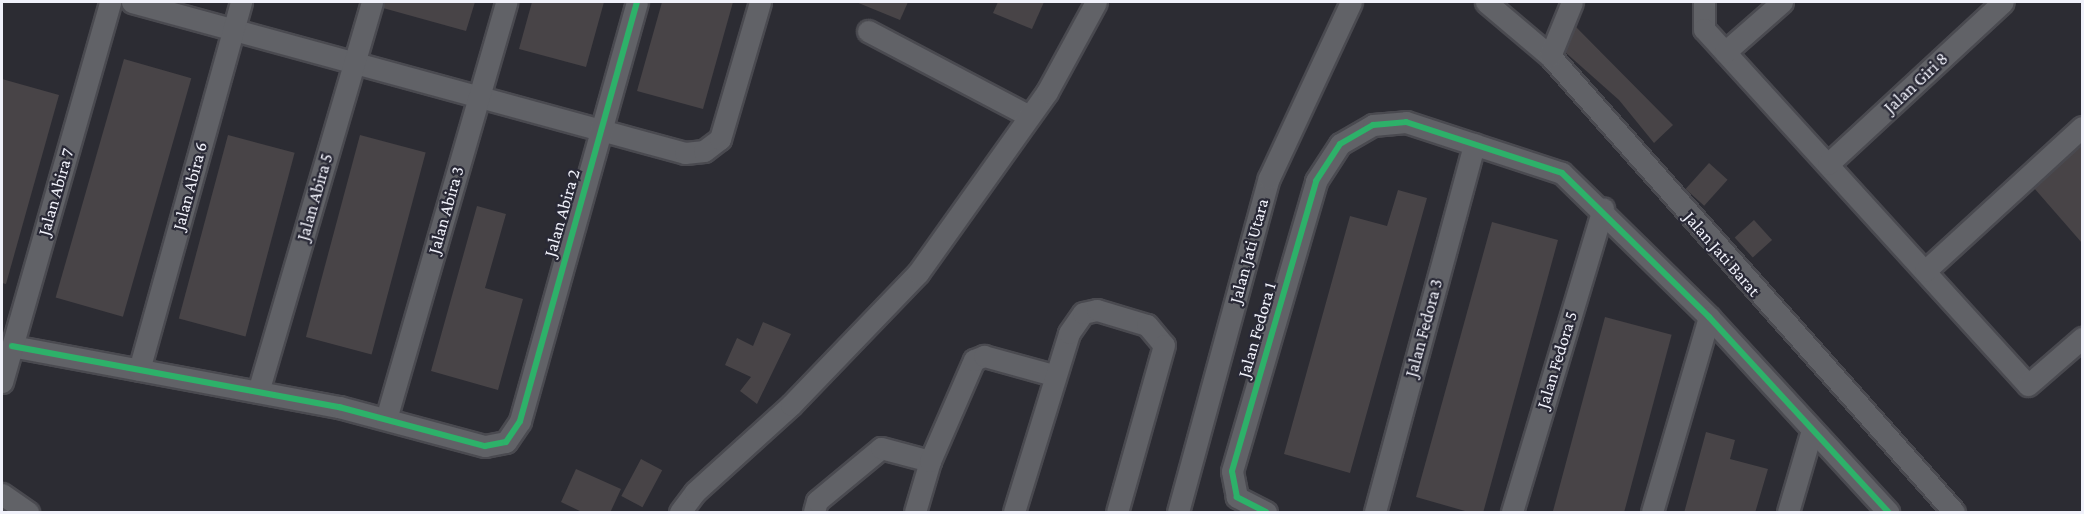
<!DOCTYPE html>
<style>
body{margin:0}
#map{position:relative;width:2084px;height:514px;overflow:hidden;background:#2c2c33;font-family:"Crimson Pro",serif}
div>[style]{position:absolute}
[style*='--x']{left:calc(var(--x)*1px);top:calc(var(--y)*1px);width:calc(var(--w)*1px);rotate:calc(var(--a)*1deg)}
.building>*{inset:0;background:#484447;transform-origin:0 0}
.roads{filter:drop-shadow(2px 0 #4a4a50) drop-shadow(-2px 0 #4a4a50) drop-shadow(0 2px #4a4a50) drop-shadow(0 -2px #4a4a50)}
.street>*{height:21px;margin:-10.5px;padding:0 10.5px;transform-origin:10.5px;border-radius:10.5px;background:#616267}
.cycleway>*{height:6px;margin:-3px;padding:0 3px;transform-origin:3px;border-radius:3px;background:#2db169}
span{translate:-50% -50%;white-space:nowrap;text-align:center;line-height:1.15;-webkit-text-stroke:4.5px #292936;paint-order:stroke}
.street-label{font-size:18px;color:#f0f1fa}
.frame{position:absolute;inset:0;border:3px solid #f0f1fa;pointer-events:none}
</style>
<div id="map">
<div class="building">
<div style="clip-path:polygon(384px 2px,475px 2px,466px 31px,383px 8px)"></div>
<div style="clip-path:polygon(532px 2px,604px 2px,586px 67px,519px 49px)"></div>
<div style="clip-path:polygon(662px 2px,733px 2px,703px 109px,637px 91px)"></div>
<div style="clip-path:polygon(856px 2px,908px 2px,900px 20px)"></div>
<div style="clip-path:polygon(998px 2px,1044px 2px,1032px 29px,993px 13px)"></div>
<div style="clip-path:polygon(1576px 27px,1673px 125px,1654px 143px,1619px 100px,1565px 52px)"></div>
<div style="left:124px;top:59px;width:70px;height:248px;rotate:16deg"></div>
<div style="clip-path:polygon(2px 79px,59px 95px,6px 284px,2px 283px)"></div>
<div style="left:228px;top:135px;width:69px;height:190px;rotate:15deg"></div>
<div style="left:360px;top:135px;width:68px;height:209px;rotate:15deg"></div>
<div style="clip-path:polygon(2082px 144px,2082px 243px,2034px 188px)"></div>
<div style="left:1709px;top:163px;width:25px;height:35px;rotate:42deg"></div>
<div style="clip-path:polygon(1398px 190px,1427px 198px,1350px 473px,1284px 454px,1350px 216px,1387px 226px)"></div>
<div style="clip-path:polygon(477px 206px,506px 214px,485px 288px,523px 299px,498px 390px,431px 371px)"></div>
<div style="left:1754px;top:220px;width:27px;height:26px;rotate:48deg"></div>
<div style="clip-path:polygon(1492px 222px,1558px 240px,1483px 513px,1472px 513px,1416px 497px)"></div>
<div style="left:1605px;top:317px;width:69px;height:203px;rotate:15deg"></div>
<div style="clip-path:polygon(763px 322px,791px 334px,757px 404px,740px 391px,751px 377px,725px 365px,737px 338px,753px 346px)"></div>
<div style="clip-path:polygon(1706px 432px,1735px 440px,1730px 459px,1768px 469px,1755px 513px,1684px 513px)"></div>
<div style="left:641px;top:459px;width:24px;height:42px;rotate:28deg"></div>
<div style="clip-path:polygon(576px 469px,621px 489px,610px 513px,584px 513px,561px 502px)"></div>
</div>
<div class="roads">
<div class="street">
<div style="--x:132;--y:2;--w:573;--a:15.27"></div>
<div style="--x:685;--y:153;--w:19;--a:-6"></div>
<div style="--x:704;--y:151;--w:20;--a:-37"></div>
<div style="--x:720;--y:139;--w:143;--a:-73.7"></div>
<div style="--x:1486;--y:2;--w:84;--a:40.2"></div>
<div style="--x:1550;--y:56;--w:609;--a:48.46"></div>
<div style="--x:1704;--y:2;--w:27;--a:90"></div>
<div style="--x:1704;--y:29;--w:481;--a:47.7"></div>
<div style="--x:2028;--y:385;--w:72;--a:-41"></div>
<div style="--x:868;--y:31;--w:182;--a:27.8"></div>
<div style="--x:1725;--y:52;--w:76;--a:-41.3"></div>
<div style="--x:1550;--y:56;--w:58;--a:-67.8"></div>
<div style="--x:1828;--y:164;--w:238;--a:-42.8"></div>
<div style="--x:1925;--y:271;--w:213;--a:-42.5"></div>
<div style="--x:12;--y:346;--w:333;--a:10.6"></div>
<div style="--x:339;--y:407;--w:151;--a:15"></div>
<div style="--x:485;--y:446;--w:21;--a:-11"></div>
<div style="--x:506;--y:442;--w:25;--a:-56"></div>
<div style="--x:520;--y:421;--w:435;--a:-74.4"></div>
<div style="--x:139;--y:370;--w:382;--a:-74.5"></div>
<div style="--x:2;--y:382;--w:395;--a:-74.1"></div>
<div style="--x:258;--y:392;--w:406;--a:-73.7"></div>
<div style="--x:386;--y:419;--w:434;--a:-73.9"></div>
<div style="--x:2;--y:494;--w:32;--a:35"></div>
<div style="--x:680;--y:512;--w:25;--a:-53"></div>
<div style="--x:695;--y:492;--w:130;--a:-42.2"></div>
<div style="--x:791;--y:405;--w:183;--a:-46.1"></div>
<div style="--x:918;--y:273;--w:222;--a:-54.5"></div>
<div style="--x:1047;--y:92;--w:102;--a:-61.4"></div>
<div style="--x:814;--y:512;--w:11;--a:-75"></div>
<div style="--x:817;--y:501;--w:83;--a:-39.6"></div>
<div style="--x:881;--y:448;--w:51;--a:14.9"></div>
<div style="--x:915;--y:512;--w:53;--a:-73.6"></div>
<div style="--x:930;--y:461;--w:110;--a:-66.5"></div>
<div style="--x:974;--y:360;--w:11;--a:-22"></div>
<div style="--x:984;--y:356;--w:72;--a:15.4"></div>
<div style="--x:1014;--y:512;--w:187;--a:-72.9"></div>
<div style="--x:1069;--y:333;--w:24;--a:-55"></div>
<div style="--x:1083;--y:313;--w:14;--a:-12"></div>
<div style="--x:1097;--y:310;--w:52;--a:16.7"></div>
<div style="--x:1147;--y:325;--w:26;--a:50"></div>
<div style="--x:1164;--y:345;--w:173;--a:105.7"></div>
<div style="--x:1178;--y:512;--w:346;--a:-74.8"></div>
<div style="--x:1269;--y:178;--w:194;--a:-65"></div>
<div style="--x:1266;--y:512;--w:33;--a:-153"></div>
<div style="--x:1237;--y:497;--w:26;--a:-101"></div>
<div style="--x:1232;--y:471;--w:302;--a:-73.8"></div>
<div style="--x:1316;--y:181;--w:44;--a:-57"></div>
<div style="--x:1340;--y:144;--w:38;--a:-30"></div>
<div style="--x:1373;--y:125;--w:33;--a:-5"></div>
<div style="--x:1406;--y:122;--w:164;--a:18.1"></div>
<div style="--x:1562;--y:173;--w:206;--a:44.4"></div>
<div style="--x:1709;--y:317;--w:265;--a:47.4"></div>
<div style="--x:1375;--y:512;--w:381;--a:-74.9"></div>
<div style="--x:1512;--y:512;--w:317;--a:-73.3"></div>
<div style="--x:1652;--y:512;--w:203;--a:-73.7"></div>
<div style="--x:1788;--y:512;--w:85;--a:-73.7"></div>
</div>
</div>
<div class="cycleway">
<div style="--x:12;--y:346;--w:333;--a:10.6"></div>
<div style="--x:339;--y:407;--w:151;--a:15"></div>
<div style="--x:485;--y:446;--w:21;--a:-11"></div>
<div style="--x:506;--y:442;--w:25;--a:-56"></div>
<div style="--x:520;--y:421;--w:435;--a:-74.4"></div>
<div style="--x:1266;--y:512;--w:33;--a:-153"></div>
<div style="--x:1237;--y:497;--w:26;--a:-101"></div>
<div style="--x:1232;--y:471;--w:302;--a:-73.8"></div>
<div style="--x:1316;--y:181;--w:44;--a:-57"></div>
<div style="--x:1340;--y:144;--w:38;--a:-30"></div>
<div style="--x:1373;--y:125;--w:33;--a:-5"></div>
<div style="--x:1406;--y:122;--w:164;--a:18.1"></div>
<div style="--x:1562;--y:173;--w:206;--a:44.4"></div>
<div style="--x:1709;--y:317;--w:265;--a:47.4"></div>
</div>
<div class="street-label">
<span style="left:1916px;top:83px;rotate:-43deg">Jalan Giri 8</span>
<span style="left:190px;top:186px;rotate:-75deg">Jalan Abira 6</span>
<span style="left:56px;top:192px;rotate:-74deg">Jalan Abira 7</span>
<span style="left:315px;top:197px;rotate:-74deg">Jalan Abira 5</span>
<span style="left:446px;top:210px;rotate:-74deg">Jalan Abira 3</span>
<span style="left:562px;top:213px;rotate:-74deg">Jalan Abira 2</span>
<span style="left:1249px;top:251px;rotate:-75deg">Jalan Jati Utara</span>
<span style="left:1722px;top:254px;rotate:49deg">Jalan Jati Barat</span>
<span style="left:1424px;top:328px;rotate:-75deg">Jalan Fedora 3</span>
<span style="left:1257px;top:330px;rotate:-74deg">Jalan Fedora 1</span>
<span style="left:1557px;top:360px;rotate:-73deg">Jalan Fedora 5</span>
</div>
<div class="frame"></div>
</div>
